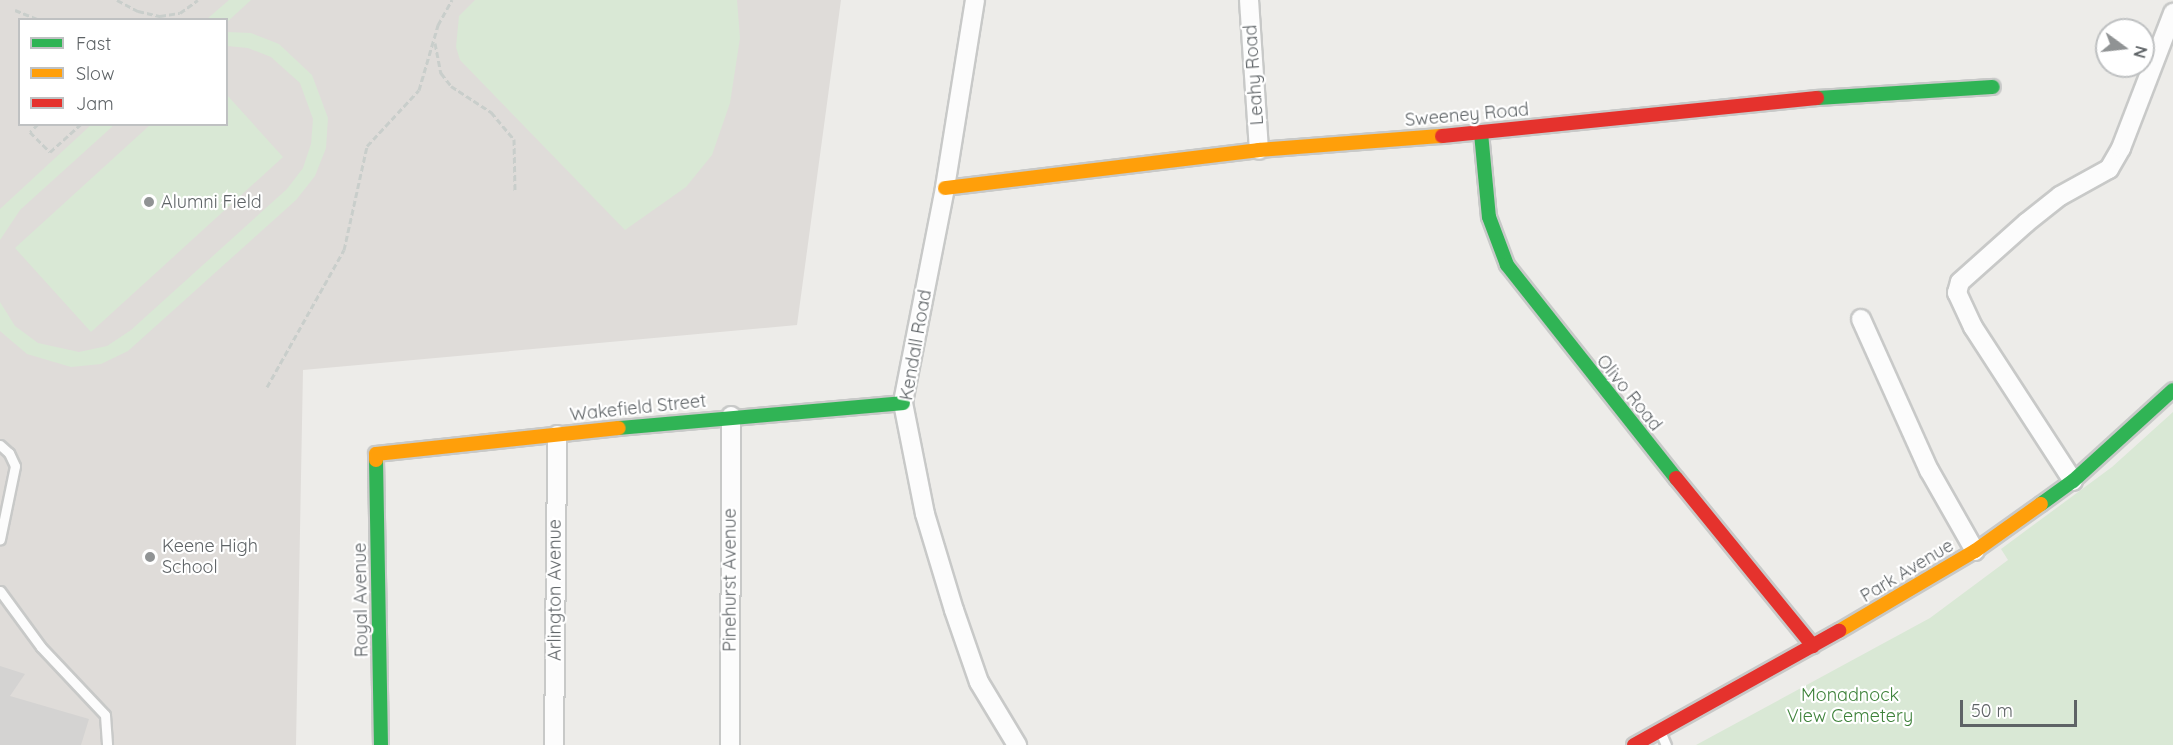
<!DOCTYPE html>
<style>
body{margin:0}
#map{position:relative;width:2173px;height:745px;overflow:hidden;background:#edece9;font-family:Quicksand,sans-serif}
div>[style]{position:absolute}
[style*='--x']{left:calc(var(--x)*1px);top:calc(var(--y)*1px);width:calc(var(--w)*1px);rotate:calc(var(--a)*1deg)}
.education>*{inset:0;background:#dfdcd9}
.green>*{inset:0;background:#d9e8d5}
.building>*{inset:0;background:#d4d3d2}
.path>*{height:3px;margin-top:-1.5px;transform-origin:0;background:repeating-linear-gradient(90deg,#c9cecb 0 6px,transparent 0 9px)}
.roads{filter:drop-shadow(2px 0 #c8c9c8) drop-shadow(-2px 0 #c8c9c8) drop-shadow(0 2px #c8c9c8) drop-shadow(0 -2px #c8c9c8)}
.lane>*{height:9px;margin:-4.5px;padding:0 4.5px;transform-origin:4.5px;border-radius:4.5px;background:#fcfcfc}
.street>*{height:18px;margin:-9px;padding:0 9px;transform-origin:9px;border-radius:9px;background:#fcfcfc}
.fast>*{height:14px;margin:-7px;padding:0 7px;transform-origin:7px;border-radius:7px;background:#30b455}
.slow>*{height:14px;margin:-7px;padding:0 7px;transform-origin:7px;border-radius:7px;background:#ff9f0a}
.jam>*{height:14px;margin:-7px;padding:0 7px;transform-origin:7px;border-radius:7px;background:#e5322d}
.dots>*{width:16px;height:16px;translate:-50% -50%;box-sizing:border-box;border:3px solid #fff;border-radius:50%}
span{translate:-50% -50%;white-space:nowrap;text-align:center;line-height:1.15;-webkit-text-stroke:4.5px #fff;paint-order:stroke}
.street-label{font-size:18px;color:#5e6366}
.poi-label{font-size:18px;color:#5e6366}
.left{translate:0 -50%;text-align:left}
.park-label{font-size:18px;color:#3e823a}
.legend{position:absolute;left:18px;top:18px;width:210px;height:108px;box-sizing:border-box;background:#fff;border:2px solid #bfc1c2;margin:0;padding:8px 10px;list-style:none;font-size:18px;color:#5e6366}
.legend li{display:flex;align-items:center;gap:12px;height:30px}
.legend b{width:30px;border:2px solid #bfc1c2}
.north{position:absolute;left:2095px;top:18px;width:60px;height:60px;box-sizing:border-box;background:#fff;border:2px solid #bfc1c2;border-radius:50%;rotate:105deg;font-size:16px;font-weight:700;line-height:24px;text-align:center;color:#5e6366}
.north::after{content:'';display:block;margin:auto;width:21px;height:27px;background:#909394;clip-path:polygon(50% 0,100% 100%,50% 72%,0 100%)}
.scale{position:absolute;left:1960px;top:700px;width:117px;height:27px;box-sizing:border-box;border:3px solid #5e6366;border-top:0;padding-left:8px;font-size:18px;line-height:21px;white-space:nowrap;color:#5e6366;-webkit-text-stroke:4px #fff;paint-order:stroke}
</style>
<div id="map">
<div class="education">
<div style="clip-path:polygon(evenodd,0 0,841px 0,797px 325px,303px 370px,296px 745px,0 745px,0 0,20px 20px,226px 20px,226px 124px,20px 124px,20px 20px)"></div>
</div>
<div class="green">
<div style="clip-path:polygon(229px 0,251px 0,227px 22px,207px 19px)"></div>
<div style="clip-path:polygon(475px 0,737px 0,740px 38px,730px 103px,712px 155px,686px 187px,625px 230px,460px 60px,456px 47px,459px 16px)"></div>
<div style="clip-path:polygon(227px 32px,251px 33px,279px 44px,312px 75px,328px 118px,326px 148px,315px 176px,296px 200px,128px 351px,101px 364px,71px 367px,27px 354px,0 331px,0 302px,15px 326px,38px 343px,79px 352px,107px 346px,131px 330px,287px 189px,303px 168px,311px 144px,313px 119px,300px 83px,271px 57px,248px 48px,227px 46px)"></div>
<div style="clip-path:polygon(227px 95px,283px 157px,91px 332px,15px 248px,150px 125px,226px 124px)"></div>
<div style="clip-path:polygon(92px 124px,114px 125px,20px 210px,0 240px,0 209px)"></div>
<div style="clip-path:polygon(2173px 412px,2173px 745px,1696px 745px,1930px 618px,2008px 560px,2001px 549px,2112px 467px)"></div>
</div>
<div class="building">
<div style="clip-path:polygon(0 666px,25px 674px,10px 696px,89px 719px,81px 745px,0 745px)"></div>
</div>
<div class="path">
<div style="--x:117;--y:0;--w:24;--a:28"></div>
<div style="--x:138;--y:11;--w:23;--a:13"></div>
<div style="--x:160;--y:16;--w:20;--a:-9"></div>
<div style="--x:180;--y:13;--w:22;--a:-36"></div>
<div style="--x:15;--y:10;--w:27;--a:22"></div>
<div style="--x:435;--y:43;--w:31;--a:79"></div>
<div style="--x:441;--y:73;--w:16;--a:52"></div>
<div style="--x:451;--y:86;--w:48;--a:33"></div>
<div style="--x:491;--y:112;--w:35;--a:50"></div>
<div style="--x:514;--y:139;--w:52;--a:88.9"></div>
<div style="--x:38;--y:124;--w:11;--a:135"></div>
<div style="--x:30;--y:132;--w:28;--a:45"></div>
<div style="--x:50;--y:152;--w:42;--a:-42.1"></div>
<div style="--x:267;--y:387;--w:157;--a:-60.7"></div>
<div style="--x:344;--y:250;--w:107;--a:-77.5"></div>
<div style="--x:367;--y:146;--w:76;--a:-47.1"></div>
<div style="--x:419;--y:90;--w:68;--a:-73.7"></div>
<div style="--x:438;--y:25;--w:29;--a:-61"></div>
</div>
<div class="roads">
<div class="lane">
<div style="--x:0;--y:445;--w:12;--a:42"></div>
<div style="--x:9;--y:453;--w:14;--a:65"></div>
<div style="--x:15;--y:466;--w:75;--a:101.6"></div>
<div style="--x:0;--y:591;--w:69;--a:53.8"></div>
<div style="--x:41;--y:647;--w:93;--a:46.7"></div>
<div style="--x:105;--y:715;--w:30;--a:86"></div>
<div style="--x:1660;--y:731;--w:15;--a:67"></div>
</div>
<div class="street">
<div style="--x:975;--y:0;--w:190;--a:99.1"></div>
<div style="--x:945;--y:188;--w:219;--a:101.1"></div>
<div style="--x:903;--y:403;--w:113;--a:78.8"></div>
<div style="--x:925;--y:514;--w:100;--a:73.2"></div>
<div style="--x:954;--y:610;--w:76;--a:70.9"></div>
<div style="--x:979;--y:682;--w:74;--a:58.9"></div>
<div style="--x:1249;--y:0;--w:150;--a:86.2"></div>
<div style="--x:1861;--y:319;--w:166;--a:65.8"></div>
<div style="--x:1929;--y:470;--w:93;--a:60.4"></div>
<div style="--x:2073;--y:481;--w:184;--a:-123"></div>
<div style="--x:1973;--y:327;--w:38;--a:-115"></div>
<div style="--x:1957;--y:293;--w:11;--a:-75"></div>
<div style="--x:1960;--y:282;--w:89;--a:-41.8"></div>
<div style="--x:2026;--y:223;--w:43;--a:-38.5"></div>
<div style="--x:2060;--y:196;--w:56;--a:-28.9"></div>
<div style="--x:2109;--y:169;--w:24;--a:-60"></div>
<div style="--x:2121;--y:148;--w:145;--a:-68.9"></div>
<div style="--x:554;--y:745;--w:310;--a:-89.4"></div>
<div style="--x:730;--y:745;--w:329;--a:-89.8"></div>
</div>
<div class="fast">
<div style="--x:1817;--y:98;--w:176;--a:-3.6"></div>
<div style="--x:1481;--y:133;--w:84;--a:84.6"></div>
<div style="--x:1489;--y:217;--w:51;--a:69.4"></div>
<div style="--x:1507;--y:265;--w:272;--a:51.6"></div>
<div style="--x:619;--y:428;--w:285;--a:-5"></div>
<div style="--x:376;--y:460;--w:285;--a:89"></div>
<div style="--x:2041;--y:504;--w:39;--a:-36"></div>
<div style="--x:2073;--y:481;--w:135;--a:-42.3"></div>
</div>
<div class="slow">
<div style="--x:945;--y:188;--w:316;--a:-6.9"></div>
<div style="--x:1259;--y:150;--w:184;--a:-4.4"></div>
<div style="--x:376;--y:460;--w:6;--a:-90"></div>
<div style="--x:376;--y:454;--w:244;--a:-6.1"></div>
<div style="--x:1839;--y:631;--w:158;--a:-30.5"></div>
<div style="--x:1975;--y:551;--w:81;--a:-35.5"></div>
</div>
<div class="jam">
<div style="--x:1442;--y:136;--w:377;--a:-5.8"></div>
<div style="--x:1676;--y:478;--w:217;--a:50.8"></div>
<div style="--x:1634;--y:745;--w:235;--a:-29.1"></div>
</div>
</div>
<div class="dots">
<div style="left:149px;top:202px;background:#909394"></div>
<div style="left:150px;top:557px;background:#909394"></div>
</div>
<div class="street-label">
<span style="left:1254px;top:75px;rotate:-94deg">Leahy Road</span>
<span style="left:1467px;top:115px;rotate:-5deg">Sweeney Road</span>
<span style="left:916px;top:345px;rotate:-80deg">Kendall Road</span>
<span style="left:1629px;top:393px;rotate:51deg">Olivo Road</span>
<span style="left:638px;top:408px;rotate:-6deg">Wakefield Street</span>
<span style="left:1907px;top:571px;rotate:-31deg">Park Avenue</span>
<span style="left:730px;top:580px;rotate:-90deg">Pinehurst Avenue</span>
<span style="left:555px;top:590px;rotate:-90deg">Arlington Avenue</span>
<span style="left:361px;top:600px;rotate:-91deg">Royal Avenue</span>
</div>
<div class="poi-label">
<span class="left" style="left:161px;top:202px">Alumni Field</span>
<span class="left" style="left:162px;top:557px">Keene High<br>School</span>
</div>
<div class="park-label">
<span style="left:1850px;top:706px">Monadnock<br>View Cemetery</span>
</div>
<ul class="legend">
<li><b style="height:8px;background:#30b455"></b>Fast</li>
<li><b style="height:8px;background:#ff9f0a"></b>Slow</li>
<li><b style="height:8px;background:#e5322d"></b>Jam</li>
</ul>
<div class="north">N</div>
<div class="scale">50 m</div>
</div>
